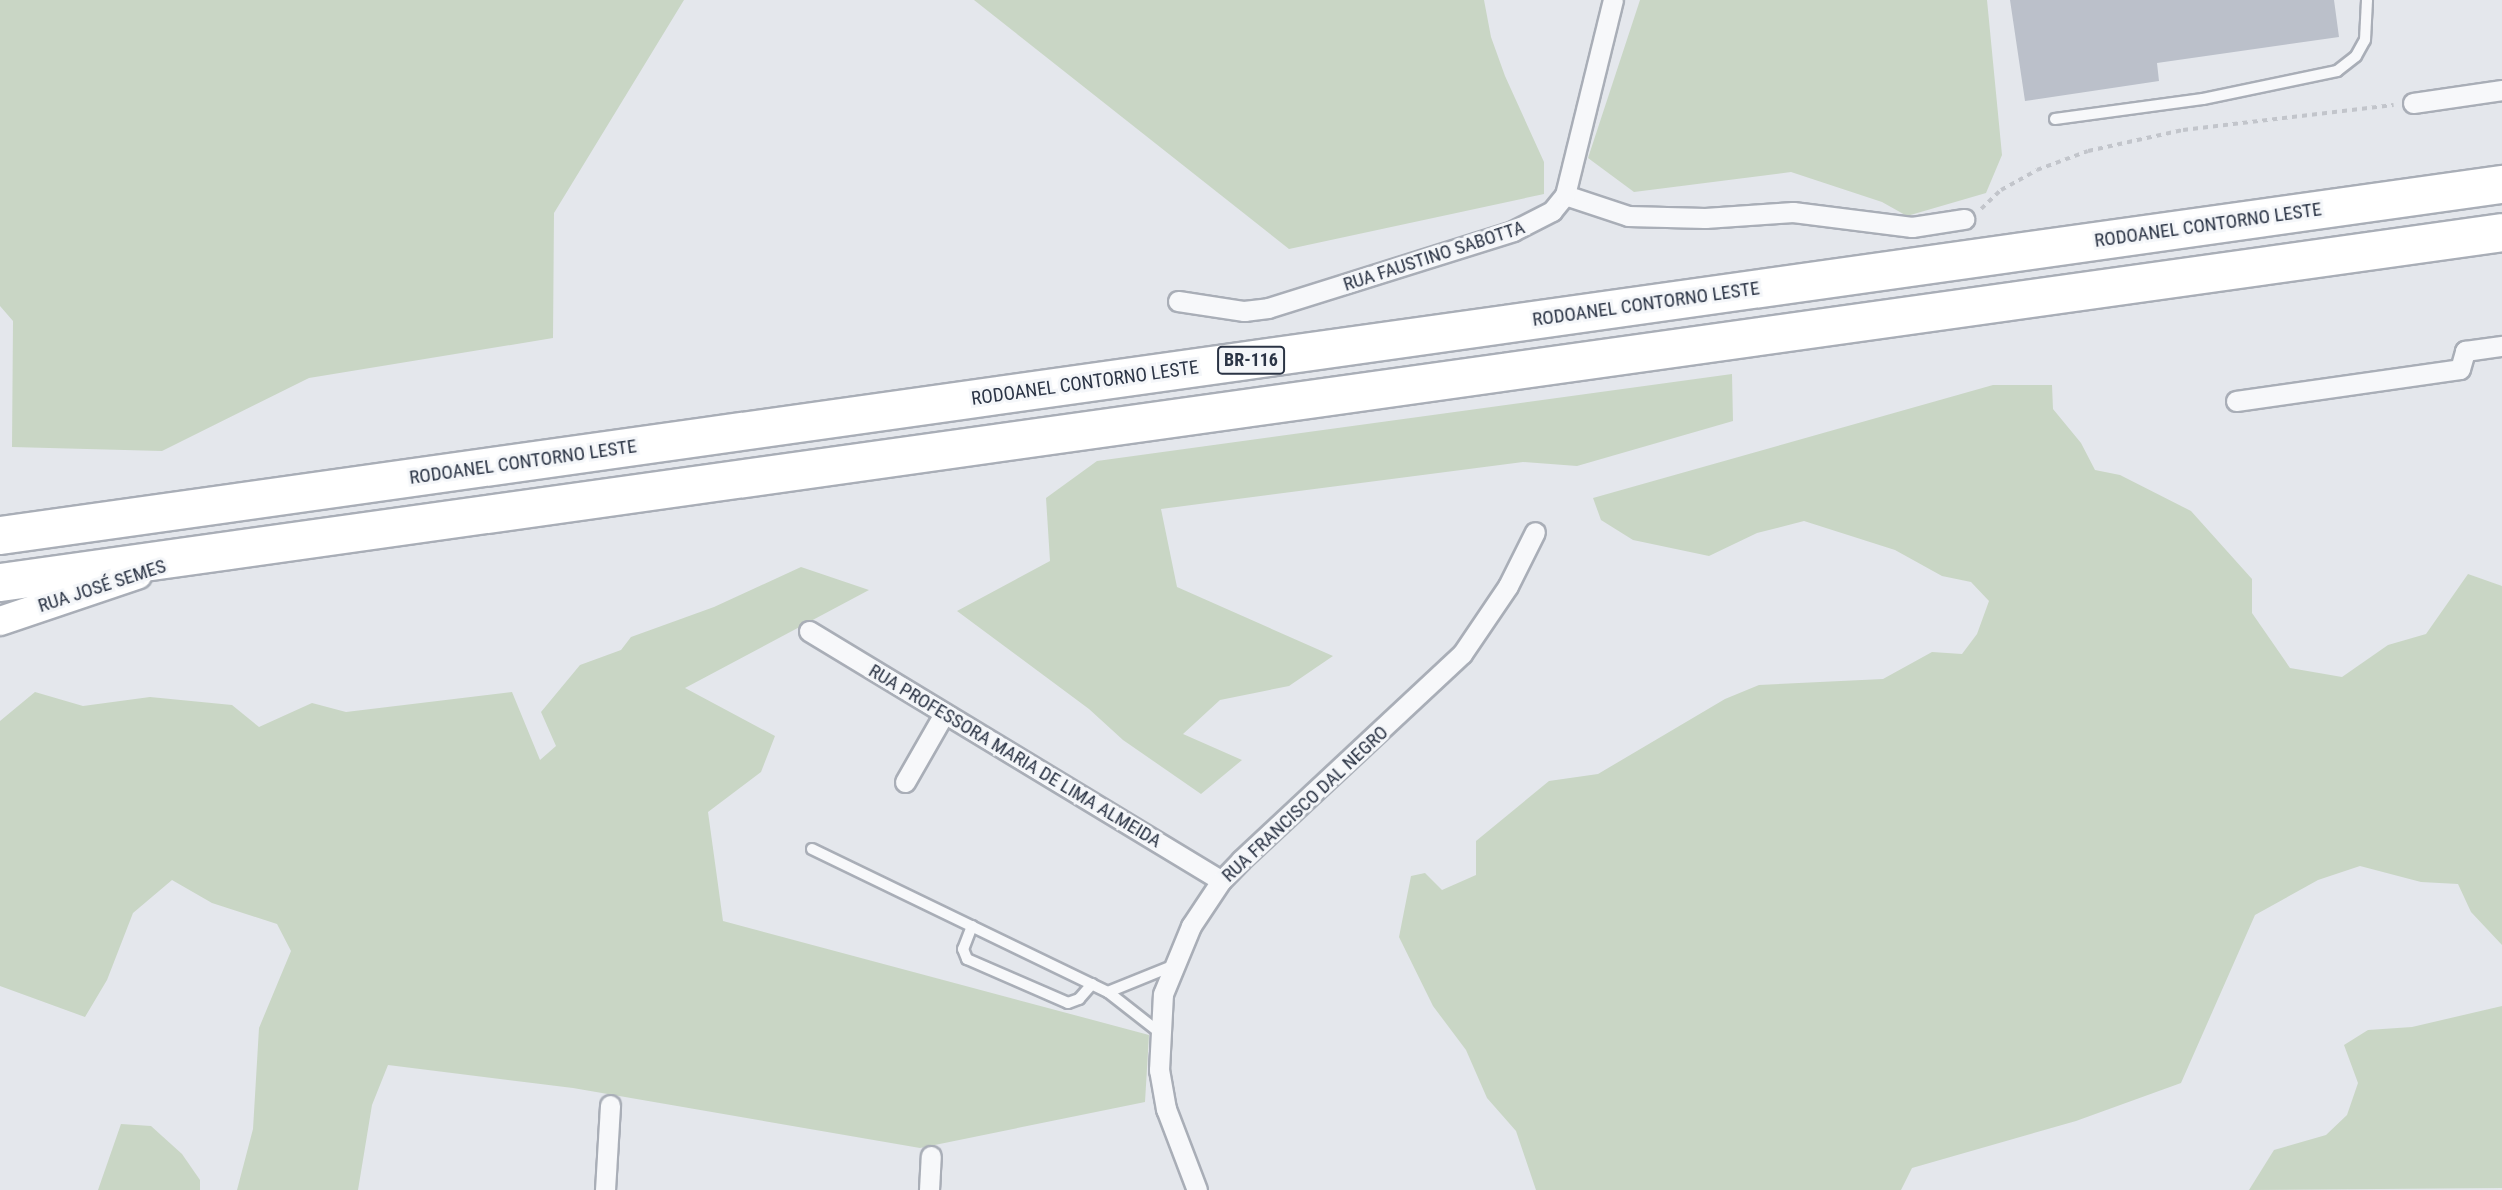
<!DOCTYPE html>
<meta charset="utf-8">
<style>
body{margin:0}
#map{position:relative;width:2502px;height:1190px;overflow:hidden;background:#e4e7ec;font-family:"Roboto Condensed",sans-serif}
div>[style]{position:absolute}
[style*='--x']{left:calc(var(--x)*1px);top:calc(var(--y)*1px);width:calc(var(--w)*1px);rotate:calc(var(--a)*1deg)}
.green>*{inset:0;background:#c9d6c5}
.building>*{inset:0;background:#bbc0ca}
.path>*{height:3.5px;margin-top:-1.75px;transform-origin:0;background:repeating-linear-gradient(90deg,#c2c5cb 0 5px,transparent 0 10px)}
.roads{filter:drop-shadow(2px 0 #a9aeb7) drop-shadow(-2px 0 #a9aeb7) drop-shadow(0 2px #a9aeb7) drop-shadow(0 -2px #a9aeb7)}
.lane>*{height:10px;margin:-5px;padding:0 5px;transform-origin:5px;border-radius:5px;background:#f7f8fa}
.street>*{height:19px;margin:-9.5px;padding:0 9.5px;transform-origin:9.5px;border-radius:9.5px;background:#f7f8fa}
.secondary>*{height:28px;margin:-14px;padding:0 14px;transform-origin:14px;border-radius:14px;background:#fff}
.highway>*{height:37px;margin:-18.5px;padding:0 18.5px;transform-origin:18.5px;border-radius:18.5px;background:#fff}
span{translate:-50% -50%;white-space:nowrap;text-align:center;line-height:1.15;-webkit-text-stroke:6px #f4f6f9;paint-order:stroke}
.shield-label span{padding:2px 5px;background:#f4f6f9;border:2px solid;border-radius:5px;-webkit-text-stroke-width:0}
.shield-label{font-size:18px;color:#2b3445;font-weight:700}
.street-label{font-size:19px;color:#2b3445}
</style>
<div id="map">
<div class="green">
<div style="clip-path:polygon(0 0,684px 0,554px 213px,553px 338px,309px 378px,162px 451px,12px 447px,13px 321px,0 306px)"></div>
<div style="clip-path:polygon(974px 0,1484px 0,1491px 37px,1505px 76px,1544px 162px,1544px 194px,1289px 249px)"></div>
<div style="clip-path:polygon(1640px 0,1987px 0,2002px 155px,1986px 193px,1907px 216px,1882px 202px,1791px 172px,1634px 192px,1588px 158px)"></div>
<div style="clip-path:polygon(1732px 374px,1733px 421px,1577px 466px,1523px 462px,1161px 509px,1177px 587px,1333px 656px,1289px 686px,1220px 700px,1183px 734px,1242px 760px,1201px 794px,1123px 740px,1089px 709px,957px 611px,1050px 561px,1046px 498px,1097px 461px)"></div>
<div style="clip-path:polygon(1993px 385px,2052px 385px,2053px 409px,2081px 443px,2095px 470px,2120px 475px,2191px 511px,2252px 579px,2252px 613px,2290px 668px,2342px 677px,2388px 645px,2426px 634px,2468px 574px,2502px 586px,2502px 945px,2471px 912px,2458px 884px,2421px 882px,2360px 866px,2318px 880px,2255px 915px,2181px 1083px,2076px 1121px,1912px 1168px,1901px 1190px,1536px 1190px,1516px 1131px,1487px 1098px,1466px 1050px,1433px 1006px,1399px 937px,1411px 876px,1425px 873px,1442px 890px,1476px 875px,1476px 841px,1549px 781px,1598px 774px,1725px 699px,1759px 685px,1883px 679px,1932px 652px,1962px 654px,1977px 634px,1989px 601px,1971px 582px,1942px 576px,1895px 550px,1804px 521px,1757px 533px,1709px 556px,1633px 540px,1601px 520px,1593px 498px)"></div>
<div style="clip-path:polygon(801px 567px,869px 590px,685px 688px,775px 736px,761px 772px,708px 812px,723px 921px,1149px 1035px,1145px 1102px,920px 1148px,573px 1088px,388px 1065px,372px 1105px,358px 1190px,237px 1190px,253px 1129px,259px 1028px,291px 951px,277px 924px,212px 903px,172px 880px,133px 913px,107px 980px,85px 1017px,0 986px,0 721px,35px 692px,83px 706px,150px 697px,232px 705px,259px 727px,312px 703px,346px 712px,512px 692px,540px 760px,556px 746px,541px 712px,580px 665px,621px 650px,631px 637px,714px 607px)"></div>
<div style="clip-path:polygon(2502px 1006px,2502px 1188px,2249px 1190px,2274px 1150px,2326px 1135px,2347px 1115px,2358px 1083px,2344px 1045px,2368px 1030px,2412px 1027px)"></div>
<div style="clip-path:polygon(121px 1124px,151px 1126px,182px 1154px,200px 1180px,200px 1190px,98px 1190px)"></div>
</div>
<div class="building">
<div style="clip-path:polygon(2010px 0,2334px 0,2339px 37px,2157px 63px,2159px 81px,2025px 101px)"></div>
</div>
<div class="path">
<div style="--x:1981;--y:209;--w:28;--a:-44"></div>
<div style="--x:2001;--y:190;--w:41;--a:-29.1"></div>
<div style="--x:2037;--y:170;--w:54;--a:-20.4"></div>
<div style="--x:2088;--y:151;--w:97;--a:-12.5"></div>
<div style="--x:2183;--y:130;--w:212;--a:-6.8"></div>
</div>
<div class="roads">
<div class="lane">
<div style="--x:2055;--y:119;--w:149;--a:-7.7"></div>
<div style="--x:2203;--y:99;--w:137;--a:-11.8"></div>
<div style="--x:2337;--y:71;--w:24;--a:-38"></div>
<div style="--x:2356;--y:56;--w:18;--a:-61"></div>
<div style="--x:2365;--y:40;--w:40;--a:-87.1"></div>
<div style="--x:812;--y:849;--w:329;--a:25.8"></div>
<div style="--x:1108;--y:992;--w:65;--a:38.1"></div>
<div style="--x:972;--y:926;--w:25;--a:111"></div>
<div style="--x:963;--y:949;--w:11;--a:68"></div>
<div style="--x:967;--y:959;--w:110;--a:23.5"></div>
<div style="--x:1068;--y:1003;--w:12;--a:-20"></div>
<div style="--x:1079;--y:999;--w:20;--a:-49"></div>
<div style="--x:1108;--y:992;--w:69;--a:-22.1"></div>
</div>
<div class="street">
<div style="--x:2413;--y:103;--w:90;--a:-8.3"></div>
<div style="--x:1565;--y:195;--w:66;--a:18.4"></div>
<div style="--x:1628;--y:216;--w:77;--a:1.5"></div>
<div style="--x:1705;--y:218;--w:88;--a:-3.9"></div>
<div style="--x:1793;--y:212;--w:120;--a:7.2"></div>
<div style="--x:1912;--y:227;--w:53;--a:-8.7"></div>
<div style="--x:1178;--y:301;--w:67;--a:8.6"></div>
<div style="--x:1244;--y:311;--w:24;--a:-7"></div>
<div style="--x:1268;--y:308;--w:257;--a:-17.4"></div>
<div style="--x:1513;--y:231;--w:44;--a:-27.1"></div>
<div style="--x:1552;--y:211;--w:21;--a:-51"></div>
<div style="--x:1565;--y:195;--w:201;--a:-76.2"></div>
<div style="--x:2236;--y:401;--w:226;--a:-8.1"></div>
<div style="--x:2460;--y:369;--w:19;--a:-74"></div>
<div style="--x:2465;--y:351;--w:37;--a:-8"></div>
<div style="--x:809;--y:631;--w:482;--a:31.2"></div>
<div style="--x:905;--y:782;--w:78;--a:-60.2"></div>
<div style="--x:605;--y:1190;--w:85;--a:-86.6"></div>
<div style="--x:929;--y:1190;--w:34;--a:-87"></div>
<div style="--x:1197;--y:1190;--w:87;--a:-110.9"></div>
<div style="--x:1166;--y:1109;--w:40;--a:-100"></div>
<div style="--x:1159;--y:1070;--w:76;--a:-87"></div>
<div style="--x:1163;--y:994;--w:74;--a:-67.6"></div>
<div style="--x:1191;--y:926;--w:54;--a:-56.3"></div>
<div style="--x:1221;--y:881;--w:29;--a:-46"></div>
<div style="--x:1241;--y:860;--w:302;--a:-43"></div>
<div style="--x:1462;--y:654;--w:82;--a:-55.9"></div>
<div style="--x:1508;--y:586;--w:60;--a:-63.4"></div>
</div>
<div class="secondary">
<div style="--x:0;--y:621;--w:145;--a:-18.6"></div>
</div>
<div class="highway">
<div style="--x:0;--y:535;--w:2527;--a:-7.99"></div>
<div style="--x:0;--y:582;--w:2526;--a:-7.96"></div>
</div>
</div>
<div class="shield-label">
<span style="left:1251px;top:360px">BR-116</span>
</div>
<div class="street-label">
<span style="left:2208px;top:225px;rotate:-8deg">RODOANEL CONTORNO LESTE</span>
<span style="left:1434px;top:256px;rotate:-18deg">RUA FAUSTINO SABOTTA</span>
<span style="left:1646px;top:304px;rotate:-8deg">RODOANEL CONTORNO LESTE</span>
<span style="left:1085px;top:383px;rotate:-8deg">RODOANEL CONTORNO LESTE</span>
<span style="left:523px;top:462px;rotate:-8deg">RODOANEL CONTORNO LESTE</span>
<span style="left:102px;top:586px;rotate:-18deg">RUA JOSÉ SEMES</span>
<span style="left:1015px;top:756px;rotate:31deg">RUA PROFESSORA MARIA DE LIMA ALMEIDA</span>
<span style="left:1305px;top:804px;rotate:-43deg">RUA FRANCISCO DAL NEGRO</span>
</div>
</div>
